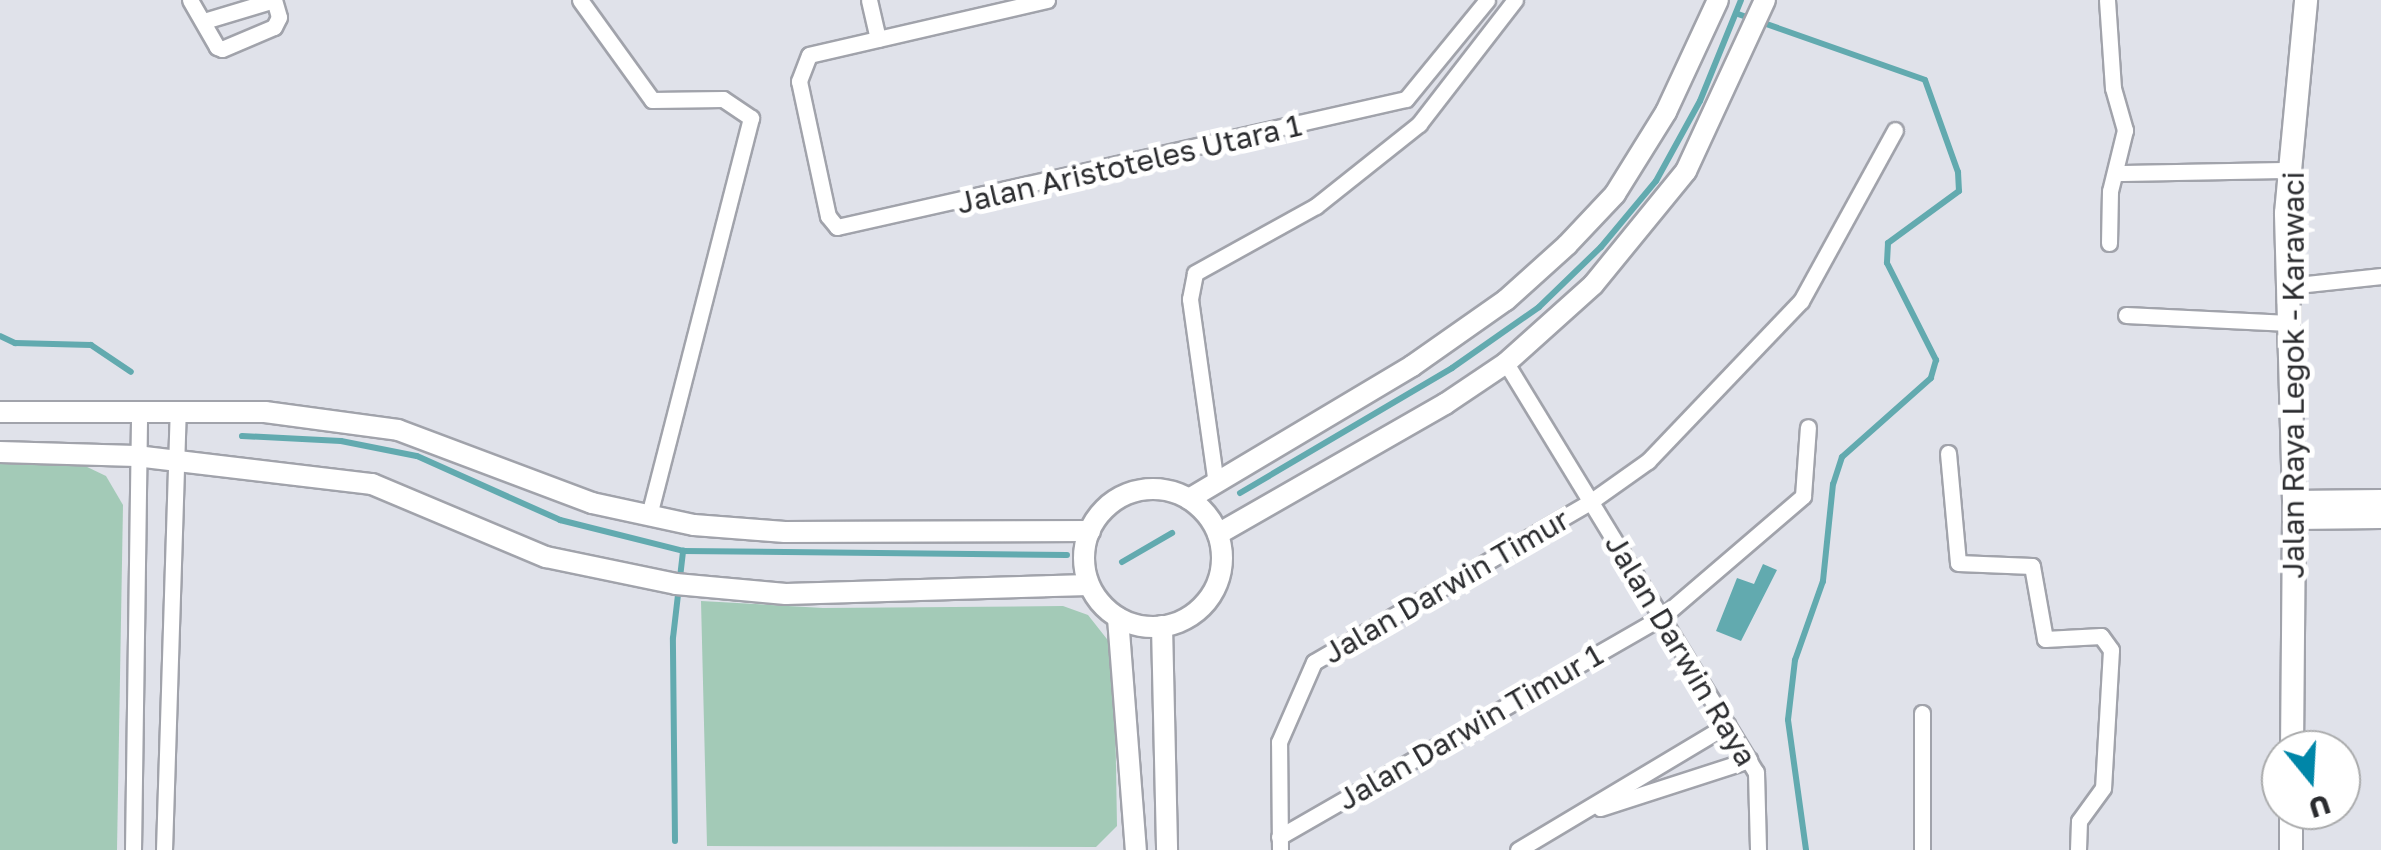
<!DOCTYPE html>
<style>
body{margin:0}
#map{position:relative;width:2381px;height:850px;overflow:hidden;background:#e0e2ea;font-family:"Golos Text",sans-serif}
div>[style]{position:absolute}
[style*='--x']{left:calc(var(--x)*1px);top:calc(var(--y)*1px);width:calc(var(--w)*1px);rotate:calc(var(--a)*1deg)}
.green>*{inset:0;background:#a3cab7}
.water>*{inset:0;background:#62aaaf}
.stream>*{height:6px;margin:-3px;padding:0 3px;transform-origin:3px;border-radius:3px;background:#62aaaf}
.roads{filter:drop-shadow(2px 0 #a1a3ab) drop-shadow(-2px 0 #a1a3ab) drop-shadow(0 2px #a1a3ab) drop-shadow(0 -2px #a1a3ab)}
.street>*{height:15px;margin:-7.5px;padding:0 7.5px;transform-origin:7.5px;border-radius:7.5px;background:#fff}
.secondary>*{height:20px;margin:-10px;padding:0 10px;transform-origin:10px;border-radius:10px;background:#fff}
.secondary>.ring{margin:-10px;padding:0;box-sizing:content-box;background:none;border:20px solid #fff;border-radius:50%}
.primary>*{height:22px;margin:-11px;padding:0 11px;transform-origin:11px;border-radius:11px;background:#fff}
span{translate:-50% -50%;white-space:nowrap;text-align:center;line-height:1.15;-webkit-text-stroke:10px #fff;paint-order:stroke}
.street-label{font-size:30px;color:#2b2c2f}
.north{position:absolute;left:2261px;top:730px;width:100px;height:100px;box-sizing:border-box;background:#fff;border:2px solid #aaabac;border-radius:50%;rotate:162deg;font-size:28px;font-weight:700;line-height:40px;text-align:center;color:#2b2c2f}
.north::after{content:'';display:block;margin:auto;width:35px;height:45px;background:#0086a8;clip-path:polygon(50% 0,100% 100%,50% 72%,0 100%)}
</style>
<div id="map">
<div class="green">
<div style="clip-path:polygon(0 464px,83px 465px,106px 476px,123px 505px,117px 850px,0 850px)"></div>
<div style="clip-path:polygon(701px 601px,823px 608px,1063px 606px,1088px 615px,1114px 648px,1117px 826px,1096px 847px,707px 846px)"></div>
</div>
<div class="water">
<div style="clip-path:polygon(1763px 564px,1777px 570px,1741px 641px,1716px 631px,1737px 578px,1754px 584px)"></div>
</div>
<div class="stream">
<div style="--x:1738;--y:14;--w:198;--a:19.4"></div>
<div style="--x:1925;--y:80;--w:98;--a:70.3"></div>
<div style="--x:1958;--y:172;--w:19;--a:87"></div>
<div style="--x:1959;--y:191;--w:88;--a:143.8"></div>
<div style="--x:1888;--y:243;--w:20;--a:93"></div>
<div style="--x:1887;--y:263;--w:109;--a:63.2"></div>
<div style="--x:1936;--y:360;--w:19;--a:106"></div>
<div style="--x:1931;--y:378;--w:119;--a:138.4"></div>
<div style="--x:1842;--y:457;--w:28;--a:108"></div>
<div style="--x:1833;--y:484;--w:98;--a:95.9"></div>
<div style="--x:1823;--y:581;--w:84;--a:109.5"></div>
<div style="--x:1795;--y:660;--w:60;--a:96.7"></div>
<div style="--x:1788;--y:720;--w:131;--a:82.1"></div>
<div style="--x:0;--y:336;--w:17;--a:25"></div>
<div style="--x:15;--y:343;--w:76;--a:1.5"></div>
<div style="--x:91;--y:345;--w:48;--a:34"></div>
<div style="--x:242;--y:436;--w:99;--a:2.9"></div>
<div style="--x:341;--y:441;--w:77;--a:11.2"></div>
<div style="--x:417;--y:456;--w:157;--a:24.1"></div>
<div style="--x:560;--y:520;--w:127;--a:14.1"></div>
<div style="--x:683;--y:551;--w:384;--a:0.6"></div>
<div style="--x:1240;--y:493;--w:246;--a:-30.5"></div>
<div style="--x:1452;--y:368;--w:106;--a:-35"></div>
<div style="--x:1539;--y:307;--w:86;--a:-44.1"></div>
<div style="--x:1601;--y:247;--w:86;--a:-50.2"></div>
<div style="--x:1656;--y:181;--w:91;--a:-61.2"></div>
<div style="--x:1700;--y:101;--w:109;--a:-67.9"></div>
<div style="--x:1122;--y:562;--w:58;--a:-30.1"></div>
<div style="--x:675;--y:841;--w:203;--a:-90.6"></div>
<div style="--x:673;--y:638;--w:88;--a:-83.4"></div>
</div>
<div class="roads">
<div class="street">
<div style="--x:190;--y:0;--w:54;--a:60.1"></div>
<div style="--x:217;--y:47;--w:5;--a:22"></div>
<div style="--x:222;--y:49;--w:56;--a:-22.9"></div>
<div style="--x:274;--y:27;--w:11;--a:-63"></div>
<div style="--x:279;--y:17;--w:18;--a:-106"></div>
<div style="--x:274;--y:0;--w:73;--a:163.3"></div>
<div style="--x:580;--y:0;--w:123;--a:54.2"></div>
<div style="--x:652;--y:100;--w:71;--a:-0.8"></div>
<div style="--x:723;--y:99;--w:34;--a:34"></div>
<div style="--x:751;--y:118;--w:410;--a:104.4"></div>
<div style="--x:869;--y:0;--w:40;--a:77"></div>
<div style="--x:1047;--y:0;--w:244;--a:167"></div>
<div style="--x:809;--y:55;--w:28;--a:111"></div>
<div style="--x:799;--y:81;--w:138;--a:77.9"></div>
<div style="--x:828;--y:216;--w:14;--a:51"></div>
<div style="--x:837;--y:227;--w:583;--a:-12.68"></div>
<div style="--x:2107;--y:0;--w:88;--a:86.1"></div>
<div style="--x:2113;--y:88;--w:44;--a:74.1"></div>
<div style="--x:2125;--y:130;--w:63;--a:103.8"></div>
<div style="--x:2110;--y:191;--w:52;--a:91.1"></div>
<div style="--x:1406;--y:99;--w:128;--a:-50.7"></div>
<div style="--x:2117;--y:173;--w:172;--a:-1"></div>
<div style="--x:2288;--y:286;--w:94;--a:-6.1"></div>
<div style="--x:2126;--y:315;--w:163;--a:2.8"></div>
<div style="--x:1506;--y:363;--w:479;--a:58.6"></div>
<div style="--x:1756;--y:772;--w:78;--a:88.5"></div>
<div style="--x:1948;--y:453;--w:110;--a:84.8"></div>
<div style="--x:1958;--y:563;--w:74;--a:2.3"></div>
<div style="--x:2032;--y:566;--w:74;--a:79.9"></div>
<div style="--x:2045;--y:639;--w:56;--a:-3.1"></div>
<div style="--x:2101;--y:636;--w:17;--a:54"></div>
<div style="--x:2111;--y:650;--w:138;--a:93.3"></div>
<div style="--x:2103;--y:788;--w:41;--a:126"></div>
<div style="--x:2079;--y:821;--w:29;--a:92"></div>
<div style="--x:1215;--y:477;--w:180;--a:-98"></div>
<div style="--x:1190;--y:299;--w:26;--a:-79"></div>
<div style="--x:1195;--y:273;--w:138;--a:-29"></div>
<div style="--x:1316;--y:206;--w:132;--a:-38.5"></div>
<div style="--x:1419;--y:124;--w:157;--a:-52.3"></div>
<div style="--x:1600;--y:808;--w:157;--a:-17.9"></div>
<div style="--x:1279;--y:837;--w:442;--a:-29.9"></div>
<div style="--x:1662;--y:617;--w:186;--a:-40.6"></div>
<div style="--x:1803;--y:496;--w:69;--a:-85.9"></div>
<div style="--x:133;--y:850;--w:436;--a:-89.2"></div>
<div style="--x:164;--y:850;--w:436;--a:-88.2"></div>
<div style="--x:1280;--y:850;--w:108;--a:-90.5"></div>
<div style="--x:1279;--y:742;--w:87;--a:-66.4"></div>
<div style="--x:1314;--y:662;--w:319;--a:-30.1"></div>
<div style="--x:1590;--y:502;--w:71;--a:-35.3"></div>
<div style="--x:1648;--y:461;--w:221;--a:-46.3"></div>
<div style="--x:1801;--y:301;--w:195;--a:-61.2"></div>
<div style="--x:1518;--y:850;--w:244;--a:-30.9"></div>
<div style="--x:1922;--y:850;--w:137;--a:-90"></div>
</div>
<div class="secondary">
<div style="--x:0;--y:412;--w:265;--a:0"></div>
<div style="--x:265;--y:412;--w:134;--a:7.7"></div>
<div style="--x:398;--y:430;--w:207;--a:20.6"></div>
<div style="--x:592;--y:503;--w:104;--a:12.2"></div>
<div style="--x:694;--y:525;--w:91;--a:4.4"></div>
<div style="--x:785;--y:532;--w:305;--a:-0.2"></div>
<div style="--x:0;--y:452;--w:136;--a:1.7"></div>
<div style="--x:136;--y:456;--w:238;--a:6.8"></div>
<div style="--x:372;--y:484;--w:189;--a:22.8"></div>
<div style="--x:546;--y:557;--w:133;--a:11.7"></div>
<div style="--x:676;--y:584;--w:110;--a:5.2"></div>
<div style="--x:786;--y:594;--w:303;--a:-1.7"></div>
<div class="ring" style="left:1084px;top:489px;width:118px;height:118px"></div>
<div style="--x:1189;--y:499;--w:260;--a:-30.8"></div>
<div style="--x:1412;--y:366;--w:115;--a:-35.1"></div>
<div style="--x:1506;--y:300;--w:82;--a:-42"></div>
<div style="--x:1567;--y:245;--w:70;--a:-46.7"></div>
<div style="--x:1615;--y:194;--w:97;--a:-58.1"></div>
<div style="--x:1666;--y:112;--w:123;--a:-65.1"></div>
<div style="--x:2294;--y:501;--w:87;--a:-0.7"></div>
<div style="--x:2294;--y:519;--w:87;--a:-0.7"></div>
<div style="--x:1218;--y:534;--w:262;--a:-29.8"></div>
<div style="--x:1445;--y:404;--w:73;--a:-33.9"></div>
<div style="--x:1506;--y:363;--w:117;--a:-41.9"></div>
<div style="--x:1593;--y:285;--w:147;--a:-50.8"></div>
<div style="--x:1686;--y:171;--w:188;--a:-65.2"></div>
<div style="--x:1118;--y:618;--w:233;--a:85.6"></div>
<div style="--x:1162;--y:626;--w:224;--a:88.7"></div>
</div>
<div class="primary">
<div style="--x:2292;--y:750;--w:249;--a:-89.5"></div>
<div style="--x:2294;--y:501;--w:288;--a:-91.6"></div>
<div style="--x:2286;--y:213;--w:214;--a:-84.6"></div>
<div style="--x:2291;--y:850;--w:40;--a:-90"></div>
</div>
</div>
<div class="street-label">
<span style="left:1129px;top:164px;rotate:-13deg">Jalan Aristoteles Utara 1</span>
<span style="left:2293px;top:375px;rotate:-90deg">Jalan Raya Legok - Karawaci</span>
<span style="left:1446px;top:586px;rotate:-30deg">Jalan Darwin Timur</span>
<span style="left:1681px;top:650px;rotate:59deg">Jalan Darwin Raya</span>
<span style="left:1470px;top:727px;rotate:-30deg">Jalan Darwin Timur 1</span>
</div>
<div class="north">U</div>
</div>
